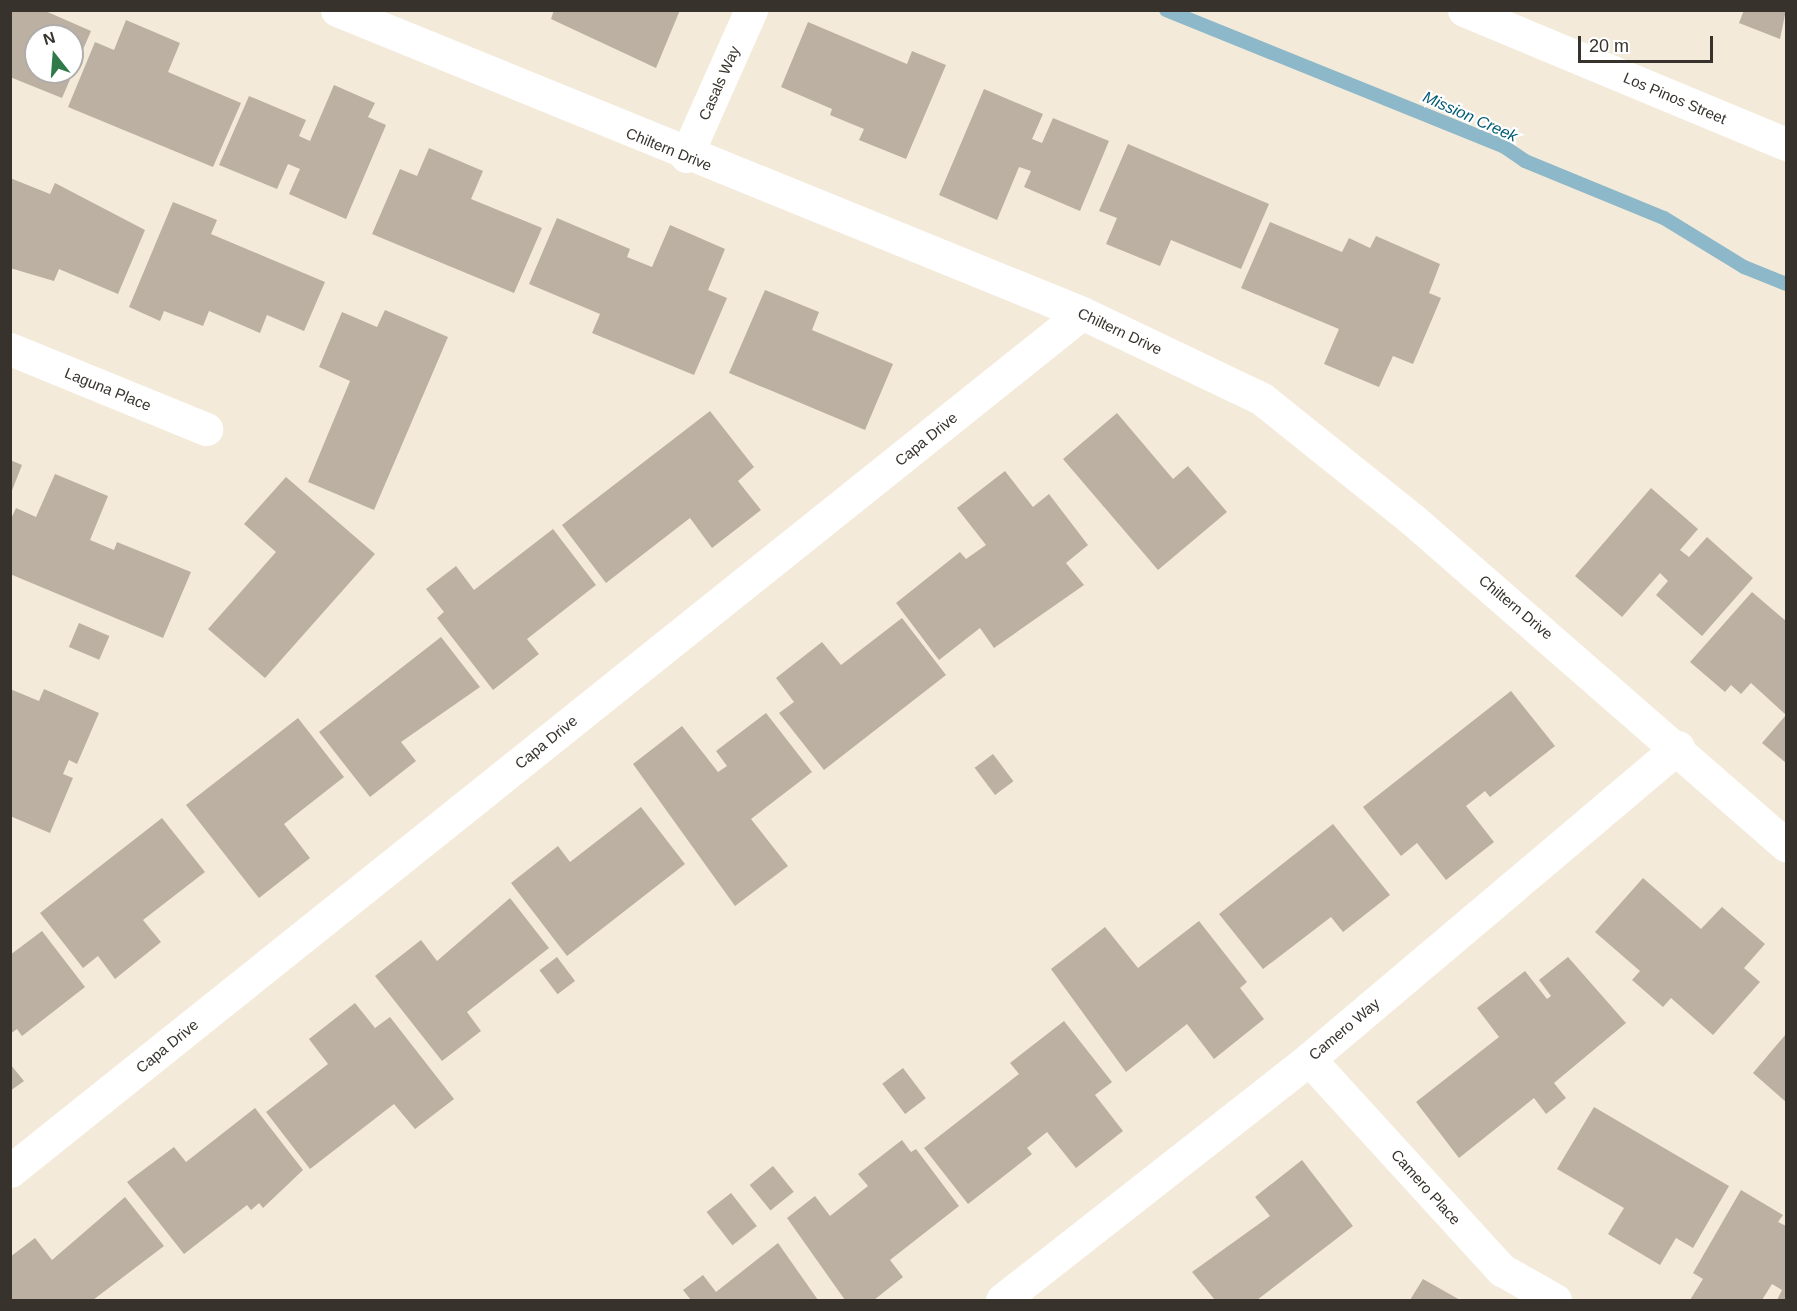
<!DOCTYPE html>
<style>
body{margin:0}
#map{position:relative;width:1797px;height:1311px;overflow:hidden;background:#f4ead9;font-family:Arial,sans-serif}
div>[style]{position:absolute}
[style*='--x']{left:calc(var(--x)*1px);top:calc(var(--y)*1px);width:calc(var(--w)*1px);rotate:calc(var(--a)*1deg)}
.stream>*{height:14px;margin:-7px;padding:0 7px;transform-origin:7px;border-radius:7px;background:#8cb8c9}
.building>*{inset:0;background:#bcb0a2;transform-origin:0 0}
.street>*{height:33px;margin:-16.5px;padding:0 16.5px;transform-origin:16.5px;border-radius:16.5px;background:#fff}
span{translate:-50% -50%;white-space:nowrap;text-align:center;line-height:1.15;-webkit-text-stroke:4.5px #fff;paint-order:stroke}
.street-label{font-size:15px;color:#37332c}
.water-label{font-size:16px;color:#005b73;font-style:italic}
.frame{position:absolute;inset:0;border:12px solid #37332c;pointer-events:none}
.north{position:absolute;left:24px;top:24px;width:60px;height:60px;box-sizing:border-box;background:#fff;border:2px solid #afadab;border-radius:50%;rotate:343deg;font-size:16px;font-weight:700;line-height:24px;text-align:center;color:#37332c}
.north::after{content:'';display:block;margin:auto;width:21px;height:27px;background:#2f7a48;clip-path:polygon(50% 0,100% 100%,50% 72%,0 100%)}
.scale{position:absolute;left:1578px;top:36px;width:135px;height:27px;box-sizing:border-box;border:3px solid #37332c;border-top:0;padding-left:8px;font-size:18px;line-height:21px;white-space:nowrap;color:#37332c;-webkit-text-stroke:4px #fff;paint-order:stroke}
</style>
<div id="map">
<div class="stream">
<div style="--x:1166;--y:10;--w:363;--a:22"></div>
<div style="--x:1503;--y:146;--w:27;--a:34"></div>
<div style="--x:1525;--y:161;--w:150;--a:22.3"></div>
<div style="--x:1664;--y:218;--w:94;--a:31.5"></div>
<div style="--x:1744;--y:267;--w:45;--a:22"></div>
</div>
<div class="building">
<div style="clip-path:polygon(evenodd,10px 10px,43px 10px,91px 31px,62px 98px,10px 77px,10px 10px,36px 36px,72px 36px,72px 72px,36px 72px,36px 36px)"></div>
<div style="clip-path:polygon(554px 10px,680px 10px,656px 68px,551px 19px)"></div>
<div style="clip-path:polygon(1744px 10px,1786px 10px,1780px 39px,1739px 23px)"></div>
<div style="clip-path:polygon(126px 20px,180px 43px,168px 72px,241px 103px,213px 167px,68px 107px,95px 42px,114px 50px)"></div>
<div style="clip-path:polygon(808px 22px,907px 64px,912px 51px,946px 65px,906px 159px,859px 140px,864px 129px,830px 115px,832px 109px,781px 87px)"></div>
<div style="clip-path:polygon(334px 85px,375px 103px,368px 117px,386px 125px,346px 219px,289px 194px,300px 169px,288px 164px,277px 189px,219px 165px,249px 96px,306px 120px,299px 136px,310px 141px)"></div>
<div style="clip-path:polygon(984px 89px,1043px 114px,1032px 139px,1042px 143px,1053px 118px,1109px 141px,1080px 211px,1024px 187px,1031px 171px,1019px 167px,997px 220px,939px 195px)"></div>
<div style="clip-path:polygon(1128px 144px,1269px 204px,1241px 269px,1171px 240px,1160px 266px,1106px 244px,1117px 218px,1099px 211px)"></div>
<div style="clip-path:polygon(429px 148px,483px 171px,471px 199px,542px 228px,514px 293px,372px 234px,400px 169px,417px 176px)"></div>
<div style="clip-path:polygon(10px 178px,50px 194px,55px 183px,145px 230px,118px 294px,59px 269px,54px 281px,10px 268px)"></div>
<div style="clip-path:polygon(173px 202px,217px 220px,211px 234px,325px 282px,304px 331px,267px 315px,260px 333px,209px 311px,203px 326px,164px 311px,160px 321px,129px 307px)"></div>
<div style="clip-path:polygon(557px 218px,630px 249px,627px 257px,652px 267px,670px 225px,725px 249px,708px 290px,727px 298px,694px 375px,592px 333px,600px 314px,529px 284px)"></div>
<div style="clip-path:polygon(1270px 222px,1342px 252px,1349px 238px,1370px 248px,1376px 236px,1440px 264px,1429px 293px,1441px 298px,1413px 364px,1393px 356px,1379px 387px,1324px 364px,1339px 329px,1241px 288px)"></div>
<div style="clip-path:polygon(765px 290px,819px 312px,812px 330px,893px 364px,865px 430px,729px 373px)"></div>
<div style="clip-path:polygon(385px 310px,448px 337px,374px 510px,308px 482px,350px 381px,319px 367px,342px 312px,377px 327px)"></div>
<div style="clip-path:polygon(710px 411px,754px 467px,738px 481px,761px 510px,712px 548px,690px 518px,606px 583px,562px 525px)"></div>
<div style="clip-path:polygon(1117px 413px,1173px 479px,1188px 466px,1227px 512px,1158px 570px,1063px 459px)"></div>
<div style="clip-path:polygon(10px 460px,22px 465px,11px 493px,10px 493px)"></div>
<div style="clip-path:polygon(1005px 471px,1033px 507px,1049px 494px,1088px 545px,1066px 563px,1084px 585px,994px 648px,980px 628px,939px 660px,896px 603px,960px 552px,966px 559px,986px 545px,957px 508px)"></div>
<div style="clip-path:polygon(55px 474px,108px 496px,90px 540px,114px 550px,117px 542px,191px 572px,163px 638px,10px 574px,10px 521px,16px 508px,36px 517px)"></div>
<div style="clip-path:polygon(286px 477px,375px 554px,265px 678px,208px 629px,276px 552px,244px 524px)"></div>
<div style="clip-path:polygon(1651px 488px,1698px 529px,1680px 550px,1689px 557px,1707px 537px,1753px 578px,1702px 636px,1656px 595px,1668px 581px,1660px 573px,1622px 617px,1575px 576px)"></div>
<div style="clip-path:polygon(553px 529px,596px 585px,527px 639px,539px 654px,493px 690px,437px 618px,444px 612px,426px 589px,456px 566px,474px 590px)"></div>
<div style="clip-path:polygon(1752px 592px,1786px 621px,1786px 715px,1751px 683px,1741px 694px,1731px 685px,1725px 692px,1690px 662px)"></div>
<div style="clip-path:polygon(902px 618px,946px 675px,824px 770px,779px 713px,794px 702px,776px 678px,822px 642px,841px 665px)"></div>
<div style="left:79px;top:623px;width:33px;height:26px;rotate:23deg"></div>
<div style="clip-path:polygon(441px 637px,480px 687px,401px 742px,416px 761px,370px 797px,319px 732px)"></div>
<div style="clip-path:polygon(10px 689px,39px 701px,44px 689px,99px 713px,77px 764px,69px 760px,63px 774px,73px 778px,50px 833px,10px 816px)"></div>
<div style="clip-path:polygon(1511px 691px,1555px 746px,1490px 797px,1485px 791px,1466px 806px,1494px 842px,1446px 880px,1417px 843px,1401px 856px,1363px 807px)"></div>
<div style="clip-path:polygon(766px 713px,812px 772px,751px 819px,788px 866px,735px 906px,633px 764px,682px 726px,718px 772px,727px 766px,716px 751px)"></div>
<div style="clip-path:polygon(1786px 715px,1786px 763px,1762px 743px)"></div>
<div style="clip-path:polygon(298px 718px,344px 777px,284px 824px,310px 858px,259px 898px,186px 805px)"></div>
<div style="left:993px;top:754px;width:34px;height:23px;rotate:53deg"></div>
<div style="clip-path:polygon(641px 807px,685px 864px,567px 956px,511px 883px,558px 846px,570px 862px)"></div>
<div style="clip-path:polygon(162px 818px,205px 872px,143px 920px,161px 942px,115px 979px,98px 956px,83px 968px,40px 913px)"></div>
<div style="clip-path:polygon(1333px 824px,1390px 895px,1343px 932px,1331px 917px,1263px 969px,1219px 914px)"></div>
<div style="clip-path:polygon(1643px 878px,1701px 929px,1722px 907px,1765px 944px,1744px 968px,1760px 982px,1713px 1035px,1671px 998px,1663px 1007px,1632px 980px,1640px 971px,1595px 932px)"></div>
<div style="clip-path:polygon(510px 898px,549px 948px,467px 1012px,481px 1031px,442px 1061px,375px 976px,421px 940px,437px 961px)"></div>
<div style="clip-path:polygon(1199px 921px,1247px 982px,1240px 988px,1264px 1019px,1214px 1059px,1187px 1024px,1126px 1072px,1051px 969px,1105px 927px,1138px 968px)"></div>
<div style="clip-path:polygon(42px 931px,85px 987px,22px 1036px,17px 1029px,10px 1034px,10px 955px)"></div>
<div style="left:557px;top:957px;width:30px;height:22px;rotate:53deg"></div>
<div style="clip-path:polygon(1568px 957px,1626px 1023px,1554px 1083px,1566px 1098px,1546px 1114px,1534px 1098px,1459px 1158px,1416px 1102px,1499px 1037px,1477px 1008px,1525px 971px,1547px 999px,1551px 996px,1539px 980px)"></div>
<div style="clip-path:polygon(355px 1003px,375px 1028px,390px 1017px,454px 1099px,415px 1129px,394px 1104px,310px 1169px,266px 1112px,328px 1064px,309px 1039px)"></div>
<div style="clip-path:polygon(1064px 1021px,1112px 1082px,1095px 1095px,1123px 1131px,1076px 1168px,1047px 1132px,1027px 1148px,1032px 1154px,968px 1204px,924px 1148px,1019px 1074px,1010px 1063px)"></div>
<div style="clip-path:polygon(1786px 1034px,1786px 1102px,1753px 1073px)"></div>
<div style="clip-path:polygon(10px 1064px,24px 1081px,10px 1091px)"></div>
<div style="left:903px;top:1068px;width:38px;height:26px;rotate:53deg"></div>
<div style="clip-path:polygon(1594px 1107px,1729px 1186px,1693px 1248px,1676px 1238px,1660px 1265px,1608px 1234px,1624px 1208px,1557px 1169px)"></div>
<div style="clip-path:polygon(255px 1108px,303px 1170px,263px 1208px,259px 1203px,251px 1210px,247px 1205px,184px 1254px,127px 1182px,174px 1147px,186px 1162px)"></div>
<div style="clip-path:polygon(902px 1140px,911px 1152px,916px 1149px,959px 1206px,890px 1260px,903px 1277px,874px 1300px,845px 1300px,787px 1218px,815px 1196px,830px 1216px,868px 1186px,858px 1174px)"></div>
<div style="clip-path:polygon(1302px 1160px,1353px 1226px,1257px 1300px,1215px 1300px,1192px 1272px,1270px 1216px,1255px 1197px)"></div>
<div style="left:773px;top:1166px;width:33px;height:30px;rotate:51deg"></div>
<div style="clip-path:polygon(1741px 1190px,1783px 1215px,1778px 1222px,1786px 1226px,1786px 1300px,1777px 1300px,1782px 1290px,1772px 1284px,1762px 1300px,1690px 1300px,1703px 1279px,1693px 1273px)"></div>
<div style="left:731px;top:1193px;width:42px;height:31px;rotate:52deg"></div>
<div style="clip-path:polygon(125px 1197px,164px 1246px,93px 1300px,10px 1300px,10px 1257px,35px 1238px,52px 1260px)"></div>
<div style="clip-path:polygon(778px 1243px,818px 1300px,691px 1300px,683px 1290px,703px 1275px,716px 1292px)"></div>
<div style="clip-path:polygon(1423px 1279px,1460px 1300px,1410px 1300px)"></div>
</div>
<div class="street">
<div style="--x:337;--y:10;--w:804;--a:22.13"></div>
<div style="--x:1082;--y:313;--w:199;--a:25.5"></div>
<div style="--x:1262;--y:399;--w:193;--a:38.7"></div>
<div style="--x:1413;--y:520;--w:495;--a:41.1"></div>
<div style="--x:1464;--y:10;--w:349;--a:22.6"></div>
<div style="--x:686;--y:156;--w:160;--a:-66"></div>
<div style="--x:10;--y:349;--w:212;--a:22.2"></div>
<div style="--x:1309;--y:1059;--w:286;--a:47.6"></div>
<div style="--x:1502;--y:1270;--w:61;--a:29.5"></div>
<div style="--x:10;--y:1171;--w:1373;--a:-38.67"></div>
<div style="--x:1002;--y:1300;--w:390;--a:-38.1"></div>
<div style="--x:1309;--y:1059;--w:483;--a:-40.2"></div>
</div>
<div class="street-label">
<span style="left:719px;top:83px;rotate:-66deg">Casals Way</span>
<span style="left:1675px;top:98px;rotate:23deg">Los Pinos Street</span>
<span style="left:669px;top:149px;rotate:22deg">Chiltern Drive</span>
<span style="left:1120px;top:331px;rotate:25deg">Chiltern Drive</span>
<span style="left:108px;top:389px;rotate:22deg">Laguna Place</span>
<span style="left:926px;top:439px;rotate:-39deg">Capa Drive</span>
<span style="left:1516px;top:607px;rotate:40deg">Chiltern Drive</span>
<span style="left:546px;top:742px;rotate:-39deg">Capa Drive</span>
<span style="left:1344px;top:1029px;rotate:-40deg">Camero Way</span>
<span style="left:167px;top:1046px;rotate:-39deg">Capa Drive</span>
<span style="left:1426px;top:1187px;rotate:48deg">Camero Place</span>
</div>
<div class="water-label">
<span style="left:1470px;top:117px;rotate:24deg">Mission Creek</span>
</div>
<div class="frame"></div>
<div class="north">N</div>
<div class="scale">20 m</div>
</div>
